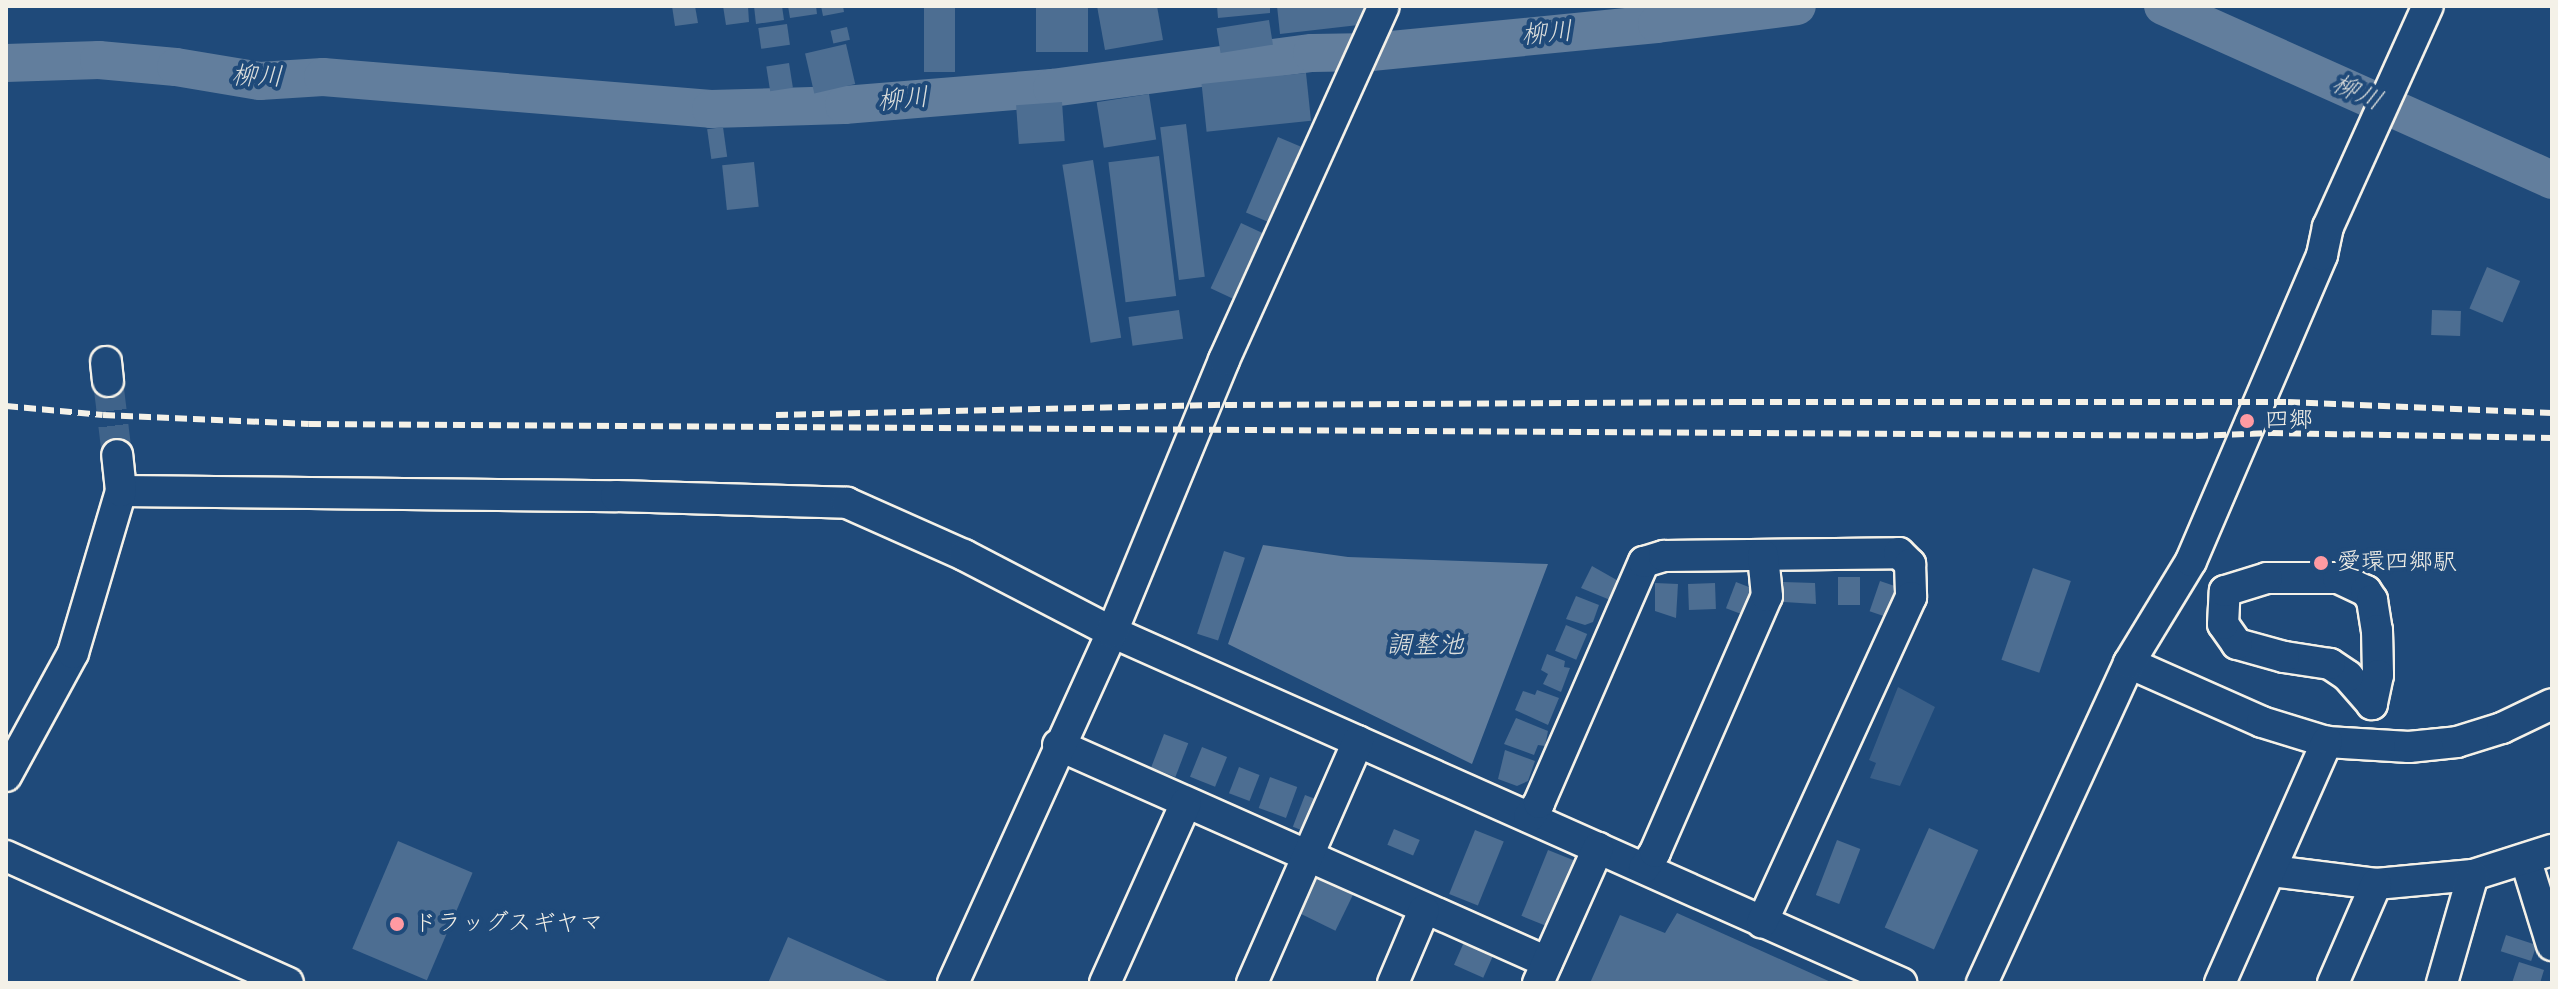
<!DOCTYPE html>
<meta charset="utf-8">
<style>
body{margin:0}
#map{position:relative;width:2558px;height:989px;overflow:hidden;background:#1f4a7a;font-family:"Architects Daughter","Klee One",sans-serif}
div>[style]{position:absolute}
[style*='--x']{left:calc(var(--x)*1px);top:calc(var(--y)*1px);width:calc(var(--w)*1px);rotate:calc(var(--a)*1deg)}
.green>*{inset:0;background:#3a5f88}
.water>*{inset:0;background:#627e9d}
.river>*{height:38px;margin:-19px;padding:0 19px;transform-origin:19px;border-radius:19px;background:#627e9d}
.building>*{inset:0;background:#4d6e92;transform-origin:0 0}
.minor-tunnel>*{height:30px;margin-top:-15px;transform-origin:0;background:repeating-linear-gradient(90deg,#3f638a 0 30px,transparent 0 45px)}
.roads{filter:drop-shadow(2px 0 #f4f1e8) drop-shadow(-2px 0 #f4f1e8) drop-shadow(0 2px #f4f1e8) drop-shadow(0 -2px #f4f1e8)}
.minor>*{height:30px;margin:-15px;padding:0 15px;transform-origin:15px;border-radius:15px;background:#1f4a7a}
.rail>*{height:6px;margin-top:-3px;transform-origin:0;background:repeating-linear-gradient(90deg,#f4f1e8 0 12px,transparent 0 18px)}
.dots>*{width:22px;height:22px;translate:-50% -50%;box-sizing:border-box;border:4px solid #1f4a7a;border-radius:50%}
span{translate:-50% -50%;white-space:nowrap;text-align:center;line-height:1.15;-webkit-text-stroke:8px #1f4a7a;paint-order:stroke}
.poi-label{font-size:24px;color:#f4f1e8}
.left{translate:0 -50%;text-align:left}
.water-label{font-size:26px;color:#dee0dd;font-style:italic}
.frame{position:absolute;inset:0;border:8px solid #f4f1e8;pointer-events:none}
</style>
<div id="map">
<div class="green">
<div style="clip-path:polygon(1898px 687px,1935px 707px,1900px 786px,1870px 778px,1876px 763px,1869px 760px)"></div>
</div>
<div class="water">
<div style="clip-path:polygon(1263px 545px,1348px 557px,1548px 564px,1472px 764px,1228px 644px)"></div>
</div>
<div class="river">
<div style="--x:2163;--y:6;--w:426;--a:24.1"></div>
<div style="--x:6;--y:63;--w:93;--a:-1.8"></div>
<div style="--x:99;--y:60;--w:77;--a:5.2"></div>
<div style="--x:176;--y:67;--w:85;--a:9.5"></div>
<div style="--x:260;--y:81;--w:63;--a:-3.6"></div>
<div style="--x:323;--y:77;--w:389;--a:4.7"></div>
<div style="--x:711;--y:109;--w:133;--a:-1.7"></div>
<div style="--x:844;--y:105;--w:209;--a:-4.7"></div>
<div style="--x:1052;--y:88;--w:262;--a:-7.7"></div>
<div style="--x:1312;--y:53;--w:59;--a:-1"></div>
<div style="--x:1371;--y:52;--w:287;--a:-5.6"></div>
<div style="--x:1657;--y:24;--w:141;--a:-7.3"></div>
</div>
<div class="building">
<div style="clip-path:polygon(672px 6px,695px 6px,698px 23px,675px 26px)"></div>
<div style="clip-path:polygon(723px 6px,748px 6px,749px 22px,726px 25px)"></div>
<div style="clip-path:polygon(754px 6px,782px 6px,784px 20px,756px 24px)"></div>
<div style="clip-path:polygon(788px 6px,816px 6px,817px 14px,790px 18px)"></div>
<div style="clip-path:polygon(821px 6px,843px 6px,844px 12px,823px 16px)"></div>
<div style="left:924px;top:6px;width:31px;height:66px"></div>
<div style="left:1036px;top:6px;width:52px;height:46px"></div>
<div style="clip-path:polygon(1097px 6px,1157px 6px,1163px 40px,1105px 50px)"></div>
<div style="clip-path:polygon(1217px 6px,1270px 6px,1270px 13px,1218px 18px)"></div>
<div style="clip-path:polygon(1277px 6px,1374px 6px,1376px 23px,1280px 34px)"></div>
<div style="left:1269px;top:20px;width:25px;height:53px;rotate:81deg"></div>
<div style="left:787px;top:24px;width:21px;height:29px;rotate:82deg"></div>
<div style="left:847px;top:27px;width:13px;height:17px;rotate:77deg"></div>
<div style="left:846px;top:44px;width:41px;height:42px;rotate:77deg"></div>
<div style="left:789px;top:63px;width:25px;height:23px;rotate:81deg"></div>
<div style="left:1306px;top:73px;width:48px;height:105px;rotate:84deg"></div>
<div style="left:1149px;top:94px;width:46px;height:53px;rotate:81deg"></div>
<div style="left:1062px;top:102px;width:39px;height:46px;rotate:86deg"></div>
<div style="left:1186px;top:124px;width:154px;height:26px;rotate:83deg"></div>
<div style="left:723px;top:127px;width:30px;height:16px;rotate:82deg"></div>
<div style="left:1278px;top:137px;width:25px;height:82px;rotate:23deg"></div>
<div style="left:1159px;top:156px;width:141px;height:51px;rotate:83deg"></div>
<div style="left:1093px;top:160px;width:180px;height:31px;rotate:81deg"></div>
<div style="left:754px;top:162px;width:45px;height:32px;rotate:84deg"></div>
<div style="left:1241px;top:223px;width:29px;height:72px;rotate:25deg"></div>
<div style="left:2487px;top:267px;width:36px;height:45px;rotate:23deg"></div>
<div style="left:1179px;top:310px;width:29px;height:51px;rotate:82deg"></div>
<div style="left:2432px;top:310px;width:29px;height:25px;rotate:2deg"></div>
<div style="left:1224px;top:551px;width:22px;height:87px;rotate:18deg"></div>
<div style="clip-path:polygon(1592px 566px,1622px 583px,1615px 602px,1581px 588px)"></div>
<div style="left:2033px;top:568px;width:40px;height:97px;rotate:19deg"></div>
<div style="left:1860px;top:577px;width:28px;height:22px;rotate:90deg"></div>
<div style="left:1880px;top:581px;width:18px;height:32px;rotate:19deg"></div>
<div style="left:1736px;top:582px;width:22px;height:28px;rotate:21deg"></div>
<div style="clip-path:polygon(1783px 582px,1815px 583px,1816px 604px,1784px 602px)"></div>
<div style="clip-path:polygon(1655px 583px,1678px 584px,1676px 618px,1655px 611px)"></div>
<div style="left:1715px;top:583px;width:26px;height:27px;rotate:88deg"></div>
<div style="clip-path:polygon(1576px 596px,1599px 605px,1593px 622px,1585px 625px,1566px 619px)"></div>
<div style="left:1566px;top:625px;width:23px;height:28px;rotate:23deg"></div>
<div style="clip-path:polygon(1547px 654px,1565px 661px,1564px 667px,1570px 668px,1561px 692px,1543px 684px,1548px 674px,1541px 670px)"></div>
<div style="clip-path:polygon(1537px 690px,1559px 698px,1548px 725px,1515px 710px,1523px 691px,1535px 695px)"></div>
<div style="clip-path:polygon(1516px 718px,1548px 731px,1545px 746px,1538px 745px,1534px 755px,1504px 744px)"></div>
<div style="left:1164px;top:734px;width:26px;height:36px;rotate:21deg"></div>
<div style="left:1202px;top:747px;width:27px;height:32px;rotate:22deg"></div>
<div style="clip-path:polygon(1505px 750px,1535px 761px,1528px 781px,1517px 786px,1498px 779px)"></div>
<div style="left:1239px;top:767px;width:22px;height:28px;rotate:21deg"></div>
<div style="left:1270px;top:777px;width:29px;height:33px;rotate:20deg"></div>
<div style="left:1305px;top:795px;width:25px;height:34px;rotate:21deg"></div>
<div style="left:1929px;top:828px;width:54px;height:109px;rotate:24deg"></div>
<div style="left:1394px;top:829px;width:28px;height:17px;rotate:23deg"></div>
<div style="left:1475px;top:830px;width:31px;height:69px;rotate:22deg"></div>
<div style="left:1837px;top:840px;width:25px;height:59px;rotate:21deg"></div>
<div style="left:398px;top:841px;width:81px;height:117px;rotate:23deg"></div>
<div style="left:1548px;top:850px;width:29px;height:71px;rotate:22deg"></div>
<div style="left:1317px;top:875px;width:41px;height:42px;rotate:26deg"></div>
<div style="clip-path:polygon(1677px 913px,1833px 983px,1590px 983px,1620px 915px,1665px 933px)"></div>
<div style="left:2506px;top:935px;width:32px;height:17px;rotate:18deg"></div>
<div style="clip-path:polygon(788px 937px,892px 983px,768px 983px)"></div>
<div style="left:1465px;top:940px;width:32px;height:27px;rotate:24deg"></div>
<div style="clip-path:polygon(2519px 962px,2544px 970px,2540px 983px,2512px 983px)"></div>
</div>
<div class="minor-tunnel">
<div style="--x:108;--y:381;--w:75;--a:83.1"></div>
</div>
<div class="roads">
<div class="minor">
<div style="--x:106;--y:362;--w:19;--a:84"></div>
<div style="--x:121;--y:491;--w:495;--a:0.6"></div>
<div style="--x:616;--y:496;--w:231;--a:1.7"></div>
<div style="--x:847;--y:503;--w:128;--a:24"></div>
<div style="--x:964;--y:555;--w:167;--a:27.5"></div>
<div style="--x:1112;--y:632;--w:864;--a:23.98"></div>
<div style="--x:2267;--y:578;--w:71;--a:0"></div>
<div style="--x:2338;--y:578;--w:31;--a:25"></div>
<div style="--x:2366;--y:591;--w:11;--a:56"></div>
<div style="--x:2372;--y:600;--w:30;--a:81"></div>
<div style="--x:2377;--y:630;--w:45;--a:88.7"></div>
<div style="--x:2378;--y:675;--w:30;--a:102"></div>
<div style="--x:2372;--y:704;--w:37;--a:-131"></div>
<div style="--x:2348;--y:676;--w:22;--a:-146"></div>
<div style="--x:2330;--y:664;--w:47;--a:-171.3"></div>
<div style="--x:2284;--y:657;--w:49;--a:-164.5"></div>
<div style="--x:2237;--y:644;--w:24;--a:-125"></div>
<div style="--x:2223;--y:624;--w:33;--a:-87"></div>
<div style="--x:2225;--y:591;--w:44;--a:-17.2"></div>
<div style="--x:2129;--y:663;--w:145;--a:23.9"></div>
<div style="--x:2262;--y:722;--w:68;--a:17.1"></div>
<div style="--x:2327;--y:742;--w:82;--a:3.5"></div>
<div style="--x:2409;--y:747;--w:48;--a:-5.9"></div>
<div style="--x:2457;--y:742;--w:47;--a:-17.3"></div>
<div style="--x:2502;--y:728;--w:55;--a:-25.6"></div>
<div style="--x:1058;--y:745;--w:535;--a:23.93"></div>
<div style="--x:6;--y:776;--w:140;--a:-61.4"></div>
<div style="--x:73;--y:653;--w:169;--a:-73.5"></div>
<div style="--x:121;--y:491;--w:36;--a:-96"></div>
<div style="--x:1529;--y:817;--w:17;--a:-54"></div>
<div style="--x:1539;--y:803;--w:263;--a:-66.5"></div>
<div style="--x:1644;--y:562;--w:21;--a:-17"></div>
<div style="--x:1664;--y:556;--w:235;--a:-0.7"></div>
<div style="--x:1899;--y:553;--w:16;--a:45"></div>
<div style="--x:1910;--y:564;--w:33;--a:88"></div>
<div style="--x:1911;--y:597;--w:358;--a:114.6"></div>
<div style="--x:6;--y:856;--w:309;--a:24.2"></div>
<div style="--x:2526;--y:861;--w:88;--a:72.8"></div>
<div style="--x:1644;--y:868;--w:19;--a:-55"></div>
<div style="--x:1655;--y:852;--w:279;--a:-66.4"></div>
<div style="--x:1767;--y:596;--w:41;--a:-95.6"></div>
<div style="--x:2272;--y:871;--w:105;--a:7.1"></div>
<div style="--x:2376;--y:884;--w:97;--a:-5.3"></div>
<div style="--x:2473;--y:875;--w:83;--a:-17.6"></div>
<div style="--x:953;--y:983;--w:385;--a:-65.6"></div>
<div style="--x:1112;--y:632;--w:294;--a:-67.6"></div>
<div style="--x:1224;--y:360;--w:388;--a:-65.7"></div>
<div style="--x:1105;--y:983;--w:197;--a:-65.8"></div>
<div style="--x:1252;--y:983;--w:264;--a:-66.3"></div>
<div style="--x:1393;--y:983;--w:79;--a:-67"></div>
<div style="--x:1538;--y:983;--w:148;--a:-66"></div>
<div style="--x:1982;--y:983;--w:352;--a:-65.3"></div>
<div style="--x:2129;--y:663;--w:119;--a:-58.7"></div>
<div style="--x:2191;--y:561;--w:333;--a:-66.8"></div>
<div style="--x:2322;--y:255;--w:29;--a:-78"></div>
<div style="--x:2328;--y:227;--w:243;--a:-65.7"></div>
<div style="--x:2220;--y:983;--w:264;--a:-66.1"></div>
<div style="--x:2333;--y:983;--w:108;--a:-66.5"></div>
<div style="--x:2442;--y:983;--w:112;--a:-74"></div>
</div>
</div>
<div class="rail">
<div style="--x:6;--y:406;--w:97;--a:5.3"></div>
<div style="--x:103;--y:415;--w:206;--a:2.5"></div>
<div style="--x:309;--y:424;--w:1887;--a:0.36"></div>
<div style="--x:2196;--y:436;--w:75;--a:-2.3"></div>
<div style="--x:2271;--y:433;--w:281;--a:1"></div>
<div style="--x:776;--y:415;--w:449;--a:-1.3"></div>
<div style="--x:1225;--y:405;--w:509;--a:-0.34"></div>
<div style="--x:1734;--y:402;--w:554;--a:0"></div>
<div style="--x:2288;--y:402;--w:264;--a:2.4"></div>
</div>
<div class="dots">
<div style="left:2247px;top:421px;background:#ff9aa2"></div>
<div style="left:2321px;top:563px;background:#ff9aa2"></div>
<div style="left:397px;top:924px;background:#ff9aa2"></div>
</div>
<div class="poi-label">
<span class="left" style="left:2265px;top:421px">四郷</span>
<span class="left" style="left:2337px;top:563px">愛環四郷駅</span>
<span class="left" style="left:413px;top:924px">ドラッグスギヤマ</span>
</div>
<div class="water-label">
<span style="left:1547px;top:34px;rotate:-5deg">柳川</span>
<span style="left:257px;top:77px;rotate:2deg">柳川</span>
<span style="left:2357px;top:93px;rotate:24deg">柳川</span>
<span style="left:903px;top:100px;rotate:-5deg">柳川</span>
<span style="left:1425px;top:646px">調整池</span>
</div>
<div class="frame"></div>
</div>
